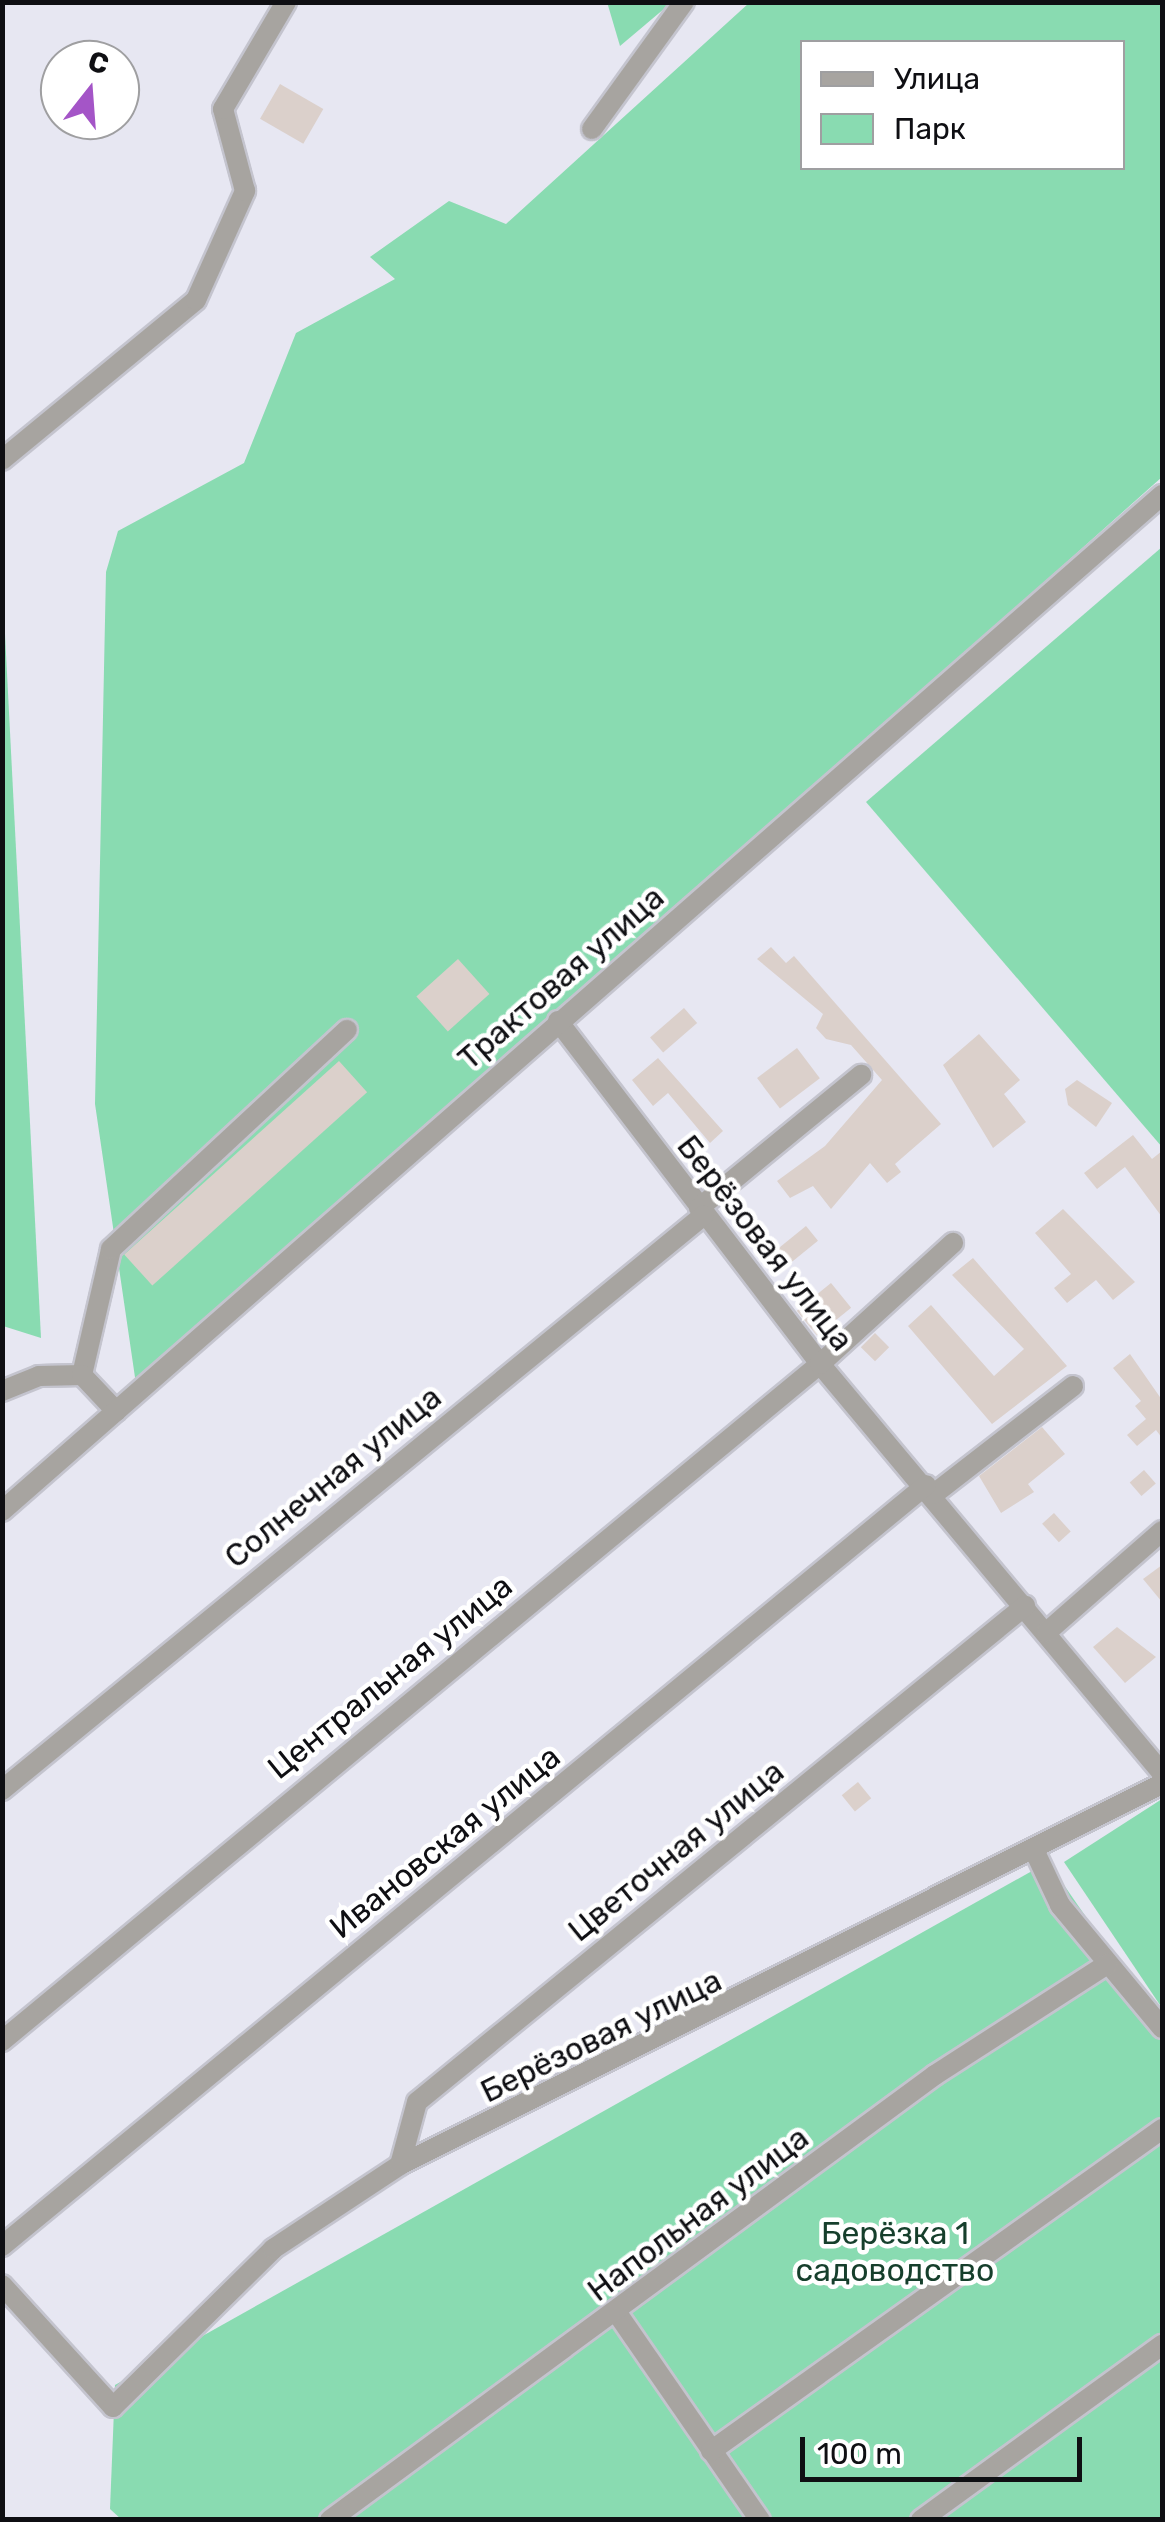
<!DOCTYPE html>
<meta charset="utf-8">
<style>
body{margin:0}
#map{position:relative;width:1165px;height:2522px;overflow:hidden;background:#e7e7f2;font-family:Rubik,sans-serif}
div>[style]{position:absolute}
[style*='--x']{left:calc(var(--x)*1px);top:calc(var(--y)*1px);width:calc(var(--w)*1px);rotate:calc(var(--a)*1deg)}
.green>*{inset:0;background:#89dbb1}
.building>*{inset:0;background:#dbd0cb;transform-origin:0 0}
.roads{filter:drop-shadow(2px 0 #c4c4ce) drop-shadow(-2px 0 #c4c4ce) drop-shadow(0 2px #c4c4ce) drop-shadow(0 -2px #c4c4ce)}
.minor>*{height:20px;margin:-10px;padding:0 10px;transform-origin:10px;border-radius:10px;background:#a7a4a0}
span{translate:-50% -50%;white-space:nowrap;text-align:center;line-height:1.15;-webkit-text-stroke:9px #fff;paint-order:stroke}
.street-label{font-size:32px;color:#0f0f13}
.park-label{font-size:32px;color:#163f2c}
.frame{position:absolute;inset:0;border:5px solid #0f0f13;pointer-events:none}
.legend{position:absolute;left:800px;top:40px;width:325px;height:130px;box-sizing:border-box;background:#fff;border:2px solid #9f9fa1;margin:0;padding:12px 18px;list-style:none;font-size:30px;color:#0f0f13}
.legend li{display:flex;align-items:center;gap:20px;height:50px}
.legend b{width:50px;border:2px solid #9f9fa1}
.north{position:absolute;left:40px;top:40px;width:100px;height:100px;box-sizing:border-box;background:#fff;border:2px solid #9f9fa1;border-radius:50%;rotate:17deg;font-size:28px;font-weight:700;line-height:40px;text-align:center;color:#0f0f13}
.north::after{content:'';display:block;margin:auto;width:35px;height:45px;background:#a455c7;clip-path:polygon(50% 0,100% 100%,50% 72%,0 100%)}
.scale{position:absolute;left:800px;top:2437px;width:282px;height:45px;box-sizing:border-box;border:5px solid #0f0f13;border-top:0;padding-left:12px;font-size:30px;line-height:35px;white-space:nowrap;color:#0f0f13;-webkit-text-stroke:8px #fff;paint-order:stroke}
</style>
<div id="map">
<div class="green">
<div style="clip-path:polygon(607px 2px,671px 2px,671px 3px,620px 46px)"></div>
<div style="clip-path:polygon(evenodd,749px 3px,1162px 3px,1162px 477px,137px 1391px,95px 1104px,106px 572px,118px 531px,244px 463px,296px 333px,395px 279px,370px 257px,449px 201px,506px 224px,749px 3px,802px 42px,1122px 42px,1122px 168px,802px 168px,802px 42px)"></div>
<div style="clip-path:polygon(1162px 547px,1162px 1147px,866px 802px)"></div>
<div style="clip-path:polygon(5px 634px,41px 1338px,3px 1326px)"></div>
<div style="clip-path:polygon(1162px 1799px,1162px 2008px,1064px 1862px)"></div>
<div style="clip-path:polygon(1048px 1862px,1162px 2027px,1162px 2519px,122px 2520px,110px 2509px,115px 2385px)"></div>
</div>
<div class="building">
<div style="left:280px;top:84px;width:50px;height:40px;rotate:30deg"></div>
<div style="clip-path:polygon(771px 947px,786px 963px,794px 956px,941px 1124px,895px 1164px,901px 1172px,887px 1183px,870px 1163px,831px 1209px,813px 1186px,790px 1198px,777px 1181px,825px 1146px,882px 1080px,851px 1045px,826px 1039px,816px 1028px,823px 1014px,757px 959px)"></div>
<div style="left:458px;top:959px;width:47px;height:56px;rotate:48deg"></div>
<div style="left:684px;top:1008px;width:20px;height:45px;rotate:49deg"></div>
<div style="clip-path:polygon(979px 1034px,1020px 1080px,1004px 1094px,1026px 1122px,993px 1148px,943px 1065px)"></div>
<div style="left:797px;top:1048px;width:38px;height:50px;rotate:53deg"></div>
<div style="clip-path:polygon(658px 1058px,723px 1131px,710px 1143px,668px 1093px,653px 1106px,632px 1080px)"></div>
<div style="left:339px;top:1061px;width:42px;height:289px;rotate:48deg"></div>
<div style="clip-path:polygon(1077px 1080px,1112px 1103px,1096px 1127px,1068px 1105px,1065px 1089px)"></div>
<div style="clip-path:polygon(1133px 1135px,1152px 1159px,1162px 1151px,1162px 1217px,1125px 1167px,1097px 1189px,1084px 1173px)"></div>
<div style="clip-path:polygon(1063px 1209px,1135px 1282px,1113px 1300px,1096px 1280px,1067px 1303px,1054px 1288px,1071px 1274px,1035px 1233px)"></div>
<div style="left:806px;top:1226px;width:19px;height:50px;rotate:51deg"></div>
<div style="clip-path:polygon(973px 1258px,1067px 1366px,992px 1424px,908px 1326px,931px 1305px,994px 1376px,1024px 1349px,952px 1275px)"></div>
<div style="left:831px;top:1283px;width:32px;height:44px;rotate:51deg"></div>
<div style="left:875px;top:1333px;width:20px;height:20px;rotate:45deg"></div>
<div style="clip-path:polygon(1130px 1354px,1162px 1400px,1162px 1438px,1156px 1430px,1137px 1446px,1127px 1435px,1146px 1419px,1135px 1406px,1141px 1401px,1113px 1368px)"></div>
<div style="clip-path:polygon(1042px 1427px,1065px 1454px,1028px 1484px,1034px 1492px,1001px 1513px,979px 1476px)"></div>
<div style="left:1144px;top:1470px;width:18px;height:19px;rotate:49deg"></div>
<div style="left:1054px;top:1513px;width:25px;height:16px;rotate:48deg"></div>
<div style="clip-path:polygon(1162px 1565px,1162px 1602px,1143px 1579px)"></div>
<div style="clip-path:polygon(1117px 1627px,1156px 1657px,1125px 1683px,1093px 1647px)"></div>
<div style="left:858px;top:1782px;width:21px;height:21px;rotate:51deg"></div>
</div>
<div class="roads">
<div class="minor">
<div style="--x:592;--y:129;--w:157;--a:-54.1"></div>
<div style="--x:2;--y:460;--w:251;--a:-39.5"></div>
<div style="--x:196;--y:300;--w:120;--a:-65.8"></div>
<div style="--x:245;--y:191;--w:85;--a:-105"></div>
<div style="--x:223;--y:109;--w:124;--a:-59.5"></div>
<div style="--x:558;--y:1021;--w:432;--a:52.6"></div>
<div style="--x:820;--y:1364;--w:533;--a:50.1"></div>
<div style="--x:699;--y:1208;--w:210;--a:-39.4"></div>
<div style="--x:82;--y:1375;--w:129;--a:-77"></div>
<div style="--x:111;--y:1249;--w:322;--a:-42.9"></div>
<div style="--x:2;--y:1391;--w:40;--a:-22"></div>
<div style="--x:39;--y:1376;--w:43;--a:-1.3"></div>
<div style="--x:82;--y:1375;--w:50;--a:46.6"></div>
<div style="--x:934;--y:1494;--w:176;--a:-37.8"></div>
<div style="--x:2;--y:1511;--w:1542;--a:-41.21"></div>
<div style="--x:1047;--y:1632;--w:153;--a:-41.3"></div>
<div style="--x:2;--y:1790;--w:907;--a:-39.32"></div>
<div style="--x:1035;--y:1852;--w:59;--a:64.7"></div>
<div style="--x:1060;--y:1905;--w:160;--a:50.3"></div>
<div style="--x:2;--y:2041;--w:1062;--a:-39.61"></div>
<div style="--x:820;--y:1364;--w:180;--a:-42.3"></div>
<div style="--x:400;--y:2165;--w:65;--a:-74.9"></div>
<div style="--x:417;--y:2102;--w:785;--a:-39.21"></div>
<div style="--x:2;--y:2246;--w:1197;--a:-39.47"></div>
<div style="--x:2;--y:2285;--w:165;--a:47.7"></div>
<div style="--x:113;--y:2407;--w:225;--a:-44.6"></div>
<div style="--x:273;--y:2249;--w:152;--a:-33.5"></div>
<div style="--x:400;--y:2165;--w:852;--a:-26.57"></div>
<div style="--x:617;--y:2313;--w:252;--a:55.4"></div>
<div style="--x:711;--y:2451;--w:554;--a:-35.53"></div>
<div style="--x:330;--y:2520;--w:751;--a:-36.34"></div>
<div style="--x:935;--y:2075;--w:205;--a:-32.8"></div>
<div style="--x:921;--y:2520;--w:298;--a:-36"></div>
</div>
</div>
<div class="street-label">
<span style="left:561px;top:978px;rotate:-41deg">Трактовая улица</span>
<span style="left:765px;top:1243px;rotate:52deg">Берёзовая улица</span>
<span style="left:333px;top:1477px;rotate:-39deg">Солнечная улица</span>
<span style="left:390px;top:1677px;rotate:-39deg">Центральная улица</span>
<span style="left:445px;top:1842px;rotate:-39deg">Ивановская улица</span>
<span style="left:676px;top:1851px;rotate:-39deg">Цветочная улица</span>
<span style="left:601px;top:2036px;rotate:-26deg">Берёзовая улица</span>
<span style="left:698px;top:2214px;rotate:-37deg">Напольная улица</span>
</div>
<div class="park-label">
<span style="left:895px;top:2252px">Берёзка 1<br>садоводство</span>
</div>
<div class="frame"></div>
<ul class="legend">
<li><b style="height:12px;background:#a7a4a0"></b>Улица</li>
<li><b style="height:28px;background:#89dbb1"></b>Парк</li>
</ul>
<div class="north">С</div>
<div class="scale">100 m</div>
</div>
